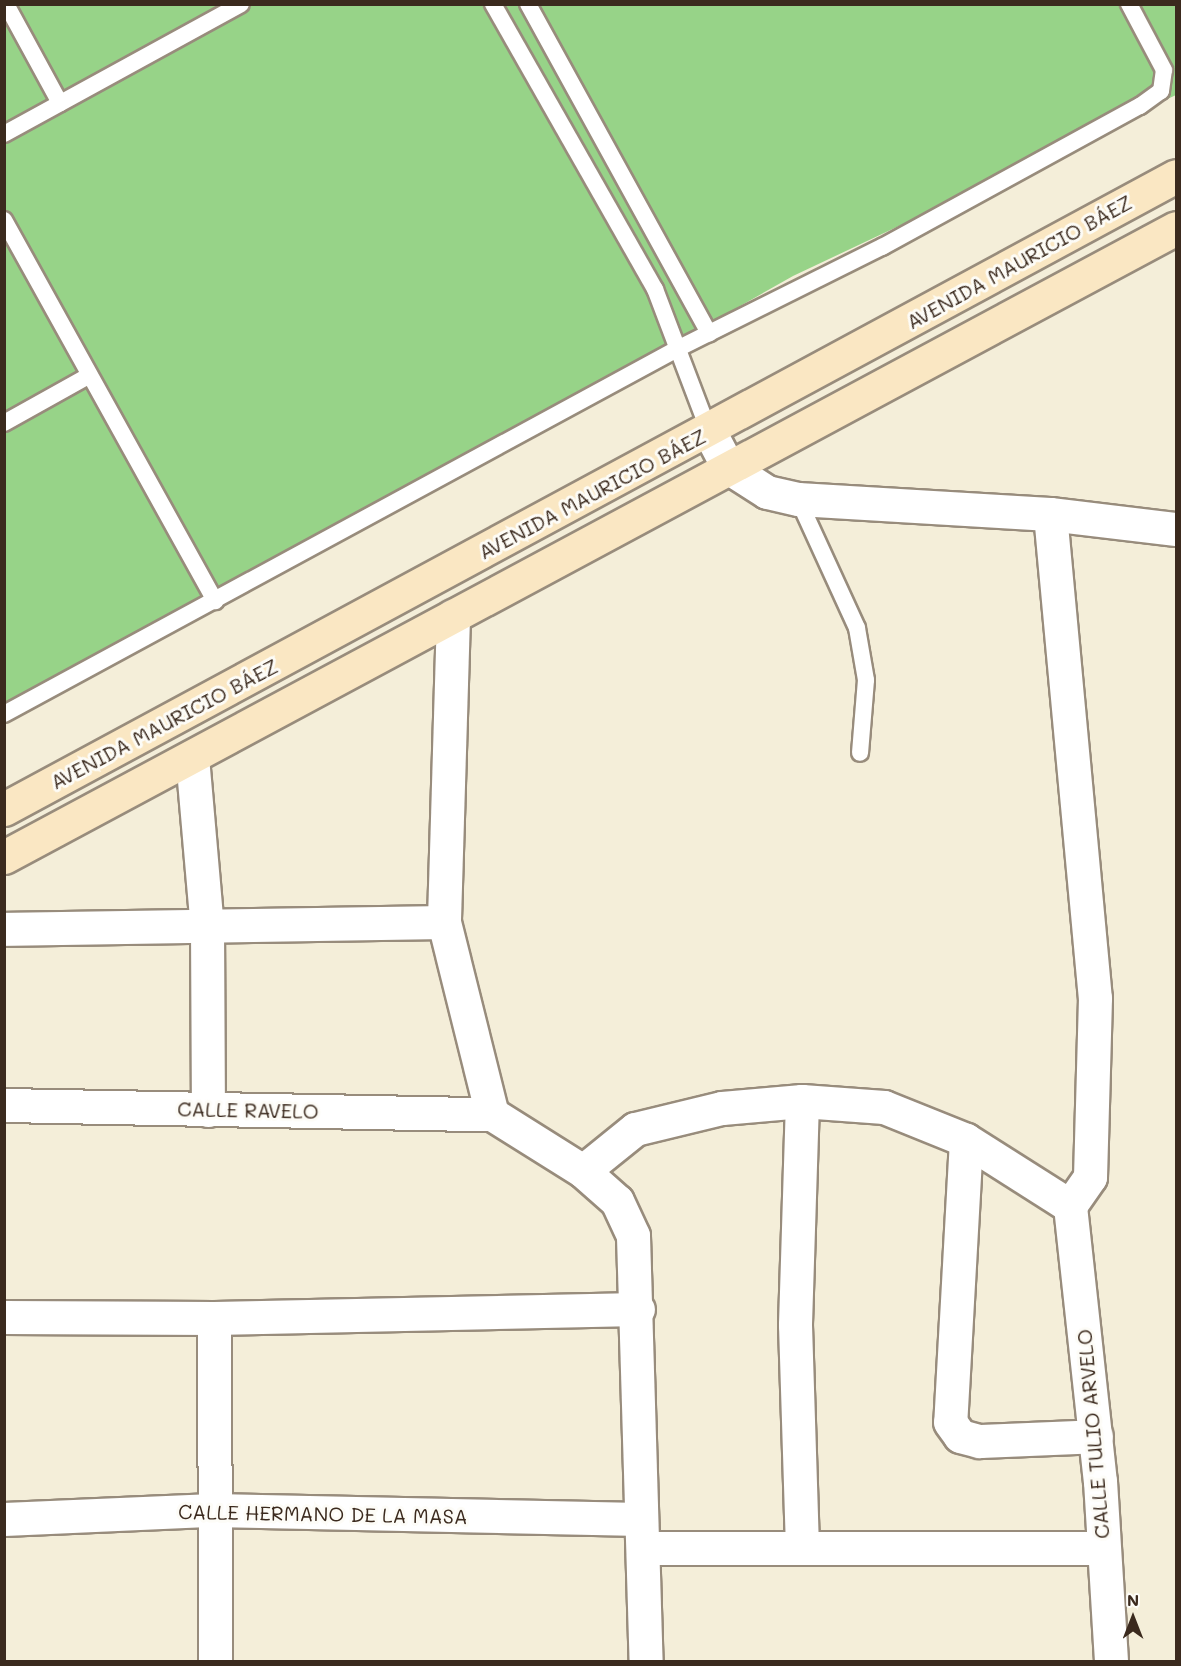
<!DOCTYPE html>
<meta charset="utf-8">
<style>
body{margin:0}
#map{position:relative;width:1181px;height:1666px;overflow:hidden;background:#f4eed9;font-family:Mali,sans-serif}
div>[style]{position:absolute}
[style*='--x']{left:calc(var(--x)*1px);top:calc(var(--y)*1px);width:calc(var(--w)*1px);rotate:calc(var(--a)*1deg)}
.green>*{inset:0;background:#97d388}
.roads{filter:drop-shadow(2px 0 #988c7c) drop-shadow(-2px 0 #988c7c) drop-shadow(0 2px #988c7c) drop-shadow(0 -2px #988c7c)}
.lane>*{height:16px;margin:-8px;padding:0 8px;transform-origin:8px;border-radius:8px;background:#fff}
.street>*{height:33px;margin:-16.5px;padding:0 16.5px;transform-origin:16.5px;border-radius:16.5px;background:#fff}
.secondary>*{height:33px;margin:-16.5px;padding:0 16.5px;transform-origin:16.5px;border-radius:16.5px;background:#fae7c3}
span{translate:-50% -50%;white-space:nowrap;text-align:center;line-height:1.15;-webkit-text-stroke:6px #fdfcf7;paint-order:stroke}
.street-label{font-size:20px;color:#3b2a1e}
.frame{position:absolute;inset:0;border:6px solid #3b2a1e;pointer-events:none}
.north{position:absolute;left:1103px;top:1588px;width:60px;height:60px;-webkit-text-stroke:4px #fdfcf7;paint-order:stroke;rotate:0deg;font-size:16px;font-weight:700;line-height:24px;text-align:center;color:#3b2a1e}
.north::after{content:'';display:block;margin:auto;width:21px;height:27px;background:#3b2a1e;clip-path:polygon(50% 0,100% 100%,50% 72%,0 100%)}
</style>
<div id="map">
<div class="green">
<div style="clip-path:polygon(5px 5px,1176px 5px,1176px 95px,793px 276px,5px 722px)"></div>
</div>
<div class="roads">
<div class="lane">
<div style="--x:6;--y:4;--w:113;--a:61.4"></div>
<div style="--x:493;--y:4;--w:328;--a:60.4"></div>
<div style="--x:655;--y:289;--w:152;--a:69.2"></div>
<div style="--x:528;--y:4;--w:376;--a:61.2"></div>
<div style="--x:4;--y:134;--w:270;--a:-28.7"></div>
<div style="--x:4;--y:220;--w:436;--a:61"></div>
<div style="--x:4;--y:423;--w:98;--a:-29.2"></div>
<div style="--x:798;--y:499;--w:142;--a:65.4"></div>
<div style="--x:857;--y:628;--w:53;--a:80.2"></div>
<div style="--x:866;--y:680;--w:73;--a:94.7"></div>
<div style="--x:4;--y:714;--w:768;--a:-28.47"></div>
<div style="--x:679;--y:348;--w:227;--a:-26.5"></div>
<div style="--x:882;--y:247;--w:294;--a:-28.7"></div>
<div style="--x:1140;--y:106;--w:26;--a:-36"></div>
<div style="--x:1161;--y:91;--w:21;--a:-82"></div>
<div style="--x:1164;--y:70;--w:75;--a:-117.9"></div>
</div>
<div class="street">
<div style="--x:709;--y:431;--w:41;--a:62.2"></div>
<div style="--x:728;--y:467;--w:46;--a:32.7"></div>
<div style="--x:767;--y:492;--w:32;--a:13"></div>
<div style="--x:798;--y:499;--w:252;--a:3.4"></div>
<div style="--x:1050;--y:514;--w:127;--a:6.8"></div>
<div style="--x:1050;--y:514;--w:486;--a:84.7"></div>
<div style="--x:1095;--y:998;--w:179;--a:91.6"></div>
<div style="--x:1090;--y:1177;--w:35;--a:125"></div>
<div style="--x:453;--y:616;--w:306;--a:91.7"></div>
<div style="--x:444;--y:922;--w:198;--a:76"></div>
<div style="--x:492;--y:1114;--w:107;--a:32.1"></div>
<div style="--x:583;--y:1171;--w:45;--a:41.4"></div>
<div style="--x:617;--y:1201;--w:38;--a:65"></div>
<div style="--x:633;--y:1236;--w:426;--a:88.3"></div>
<div style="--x:192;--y:757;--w:171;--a:85"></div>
<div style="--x:207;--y:927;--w:183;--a:89.7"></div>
<div style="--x:4;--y:929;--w:440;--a:-0.9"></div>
<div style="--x:802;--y:1101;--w:224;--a:91.8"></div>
<div style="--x:795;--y:1325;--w:222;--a:88.2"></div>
<div style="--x:4;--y:1105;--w:488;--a:1.1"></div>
<div style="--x:966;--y:1140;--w:282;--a:93.2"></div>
<div style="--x:950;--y:1422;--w:17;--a:54"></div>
<div style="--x:960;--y:1436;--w:20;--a:15"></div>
<div style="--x:979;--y:1441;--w:117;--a:-2.4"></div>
<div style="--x:583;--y:1171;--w:67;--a:-38.9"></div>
<div style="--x:635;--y:1129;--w:89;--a:-13.6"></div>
<div style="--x:722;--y:1108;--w:80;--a:-5"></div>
<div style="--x:802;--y:1101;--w:82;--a:4.2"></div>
<div style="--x:884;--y:1107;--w:88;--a:21.9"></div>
<div style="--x:966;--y:1140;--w:123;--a:32.4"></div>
<div style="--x:1070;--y:1206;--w:277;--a:83.8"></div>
<div style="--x:1100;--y:1481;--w:181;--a:86.5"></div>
<div style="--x:4;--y:1317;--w:210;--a:0.3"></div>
<div style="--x:214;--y:1318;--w:424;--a:-1.2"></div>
<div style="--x:214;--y:1318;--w:344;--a:89.8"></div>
<div style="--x:4;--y:1519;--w:209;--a:-2.5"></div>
<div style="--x:213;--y:1510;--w:428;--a:1.2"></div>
<div style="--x:643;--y:1548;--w:460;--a:0"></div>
</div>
<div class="secondary">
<div style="--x:4;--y:809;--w:1332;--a:-28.37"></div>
<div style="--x:4;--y:857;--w:1330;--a:-28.22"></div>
</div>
</div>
<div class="street-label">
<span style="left:1019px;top:262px;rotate:-29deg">AVENIDA MAURICIO BÁEZ</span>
<span style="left:592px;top:494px;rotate:-28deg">AVENIDA MAURICIO BÁEZ</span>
<span style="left:164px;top:724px;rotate:-28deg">AVENIDA MAURICIO BÁEZ</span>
<span style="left:248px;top:1110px;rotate:1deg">CALLE RAVELO</span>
<span style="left:1093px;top:1434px;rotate:-95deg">CALLE TULIO ARVELO</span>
<span style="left:323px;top:1514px;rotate:1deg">CALLE HERMANO DE LA MASA</span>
</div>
<div class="frame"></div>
<div class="north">N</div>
</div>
